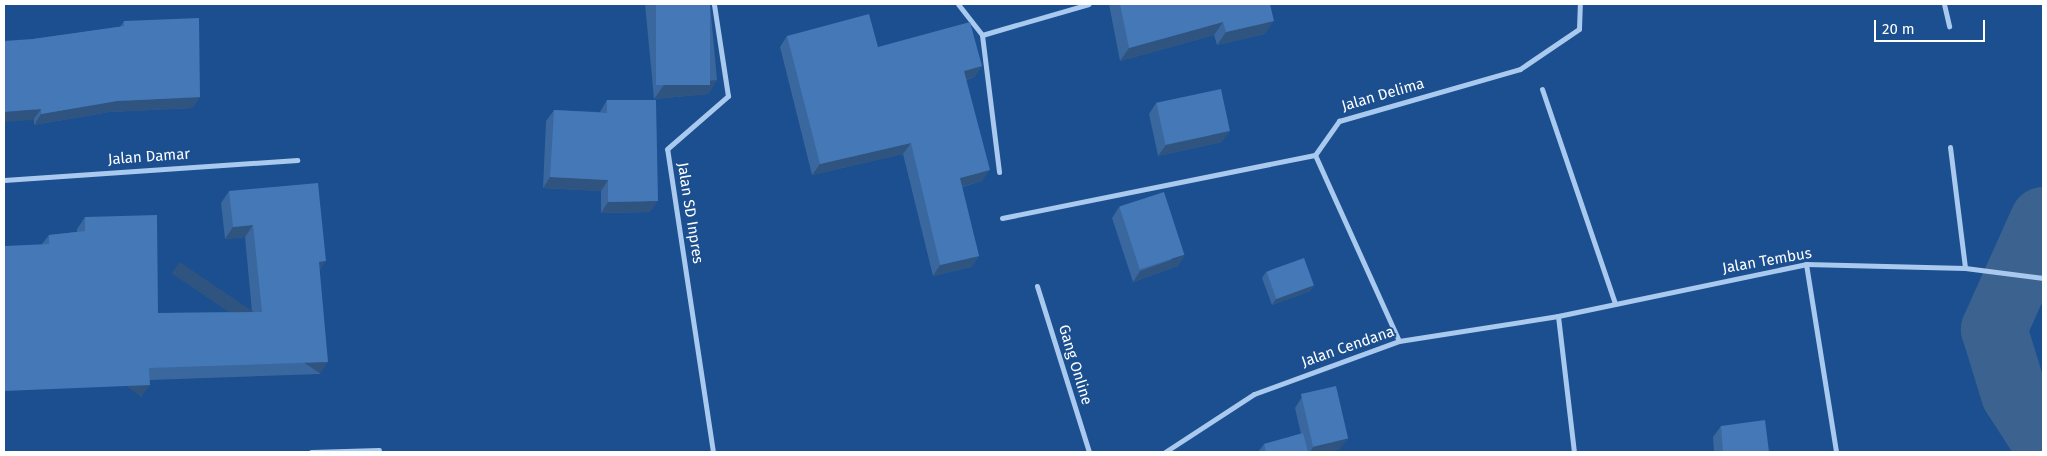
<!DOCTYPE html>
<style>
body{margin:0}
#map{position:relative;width:2047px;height:456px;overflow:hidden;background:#1b4f8f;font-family:"Fira Sans",sans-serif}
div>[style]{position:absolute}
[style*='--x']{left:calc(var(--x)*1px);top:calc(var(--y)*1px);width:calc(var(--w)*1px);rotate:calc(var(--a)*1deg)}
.river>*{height:66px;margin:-33px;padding:0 33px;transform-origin:33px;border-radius:33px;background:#3c6290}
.minor>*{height:5px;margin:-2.5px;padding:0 2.5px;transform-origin:2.5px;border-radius:2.5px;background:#a9c9ee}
.wall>*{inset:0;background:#3a679d}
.shaded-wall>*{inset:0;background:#305480;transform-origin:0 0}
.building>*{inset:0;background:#4478b7;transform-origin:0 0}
span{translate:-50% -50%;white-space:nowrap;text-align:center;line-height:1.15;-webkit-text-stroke:4px #1b4f8f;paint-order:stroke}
.street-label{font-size:15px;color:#fff}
.frame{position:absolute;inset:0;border:5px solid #fff;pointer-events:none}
.scale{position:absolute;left:1874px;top:20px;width:111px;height:22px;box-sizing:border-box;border:2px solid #fff;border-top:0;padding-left:6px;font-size:15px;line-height:18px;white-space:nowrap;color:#fff;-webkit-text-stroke:4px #1b4f8f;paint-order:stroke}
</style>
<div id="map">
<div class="river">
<div style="--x:2043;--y:220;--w:120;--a:114.2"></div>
<div style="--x:1994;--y:329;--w:68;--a:72.9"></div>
<div style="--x:2014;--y:394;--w:54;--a:57.2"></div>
</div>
<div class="minor">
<div style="--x:958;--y:4;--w:39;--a:52"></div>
<div style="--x:982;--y:35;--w:138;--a:82.9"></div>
<div style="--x:1944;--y:4;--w:23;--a:77"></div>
<div style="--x:982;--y:35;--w:111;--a:-16.2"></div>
<div style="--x:1542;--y:89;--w:227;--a:71.2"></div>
<div style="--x:1950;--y:147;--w:122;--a:82.9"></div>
<div style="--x:4;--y:180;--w:294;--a:-3.9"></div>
<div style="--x:1002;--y:218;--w:319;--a:-11.4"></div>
<div style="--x:1806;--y:264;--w:190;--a:80.9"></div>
<div style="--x:1037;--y:286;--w:174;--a:72.6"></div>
<div style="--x:1558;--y:316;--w:137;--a:83.3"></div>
<div style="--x:1399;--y:341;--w:204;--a:-114.3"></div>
<div style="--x:1315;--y:155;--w:42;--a:-54.8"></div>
<div style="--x:1339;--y:121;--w:188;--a:-16"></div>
<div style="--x:1520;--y:69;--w:71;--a:-34.1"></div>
<div style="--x:1579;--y:29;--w:25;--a:-88"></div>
<div style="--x:311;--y:452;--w:68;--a:-1.7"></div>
<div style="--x:713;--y:452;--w:306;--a:-98.6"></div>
<div style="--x:667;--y:149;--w:81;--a:-41"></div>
<div style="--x:728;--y:96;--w:93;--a:-98.7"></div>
<div style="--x:1165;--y:452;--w:106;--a:-33.1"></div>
<div style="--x:1254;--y:394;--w:154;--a:-20.1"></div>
<div style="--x:1399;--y:341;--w:161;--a:-8.9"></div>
<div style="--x:1558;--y:316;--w:253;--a:-11.8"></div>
<div style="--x:1806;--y:264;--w:159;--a:1.4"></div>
<div style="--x:1965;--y:268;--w:79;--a:7.3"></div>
</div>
<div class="wall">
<div style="clip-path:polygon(645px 4px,710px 4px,717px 80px,708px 94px,654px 99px)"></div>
<div style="clip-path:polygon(1109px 4px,1270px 4px,1265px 34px,1217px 45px,1214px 35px,1120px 61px)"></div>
<div style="clip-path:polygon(124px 21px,200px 97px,192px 108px,109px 112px,34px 125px,33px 39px,120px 27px)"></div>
<div style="clip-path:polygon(787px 36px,982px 66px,974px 77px,966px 80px,982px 181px,962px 187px,979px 256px,971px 267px,933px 276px,903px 154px,812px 175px,780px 47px)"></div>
<div style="clip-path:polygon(607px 100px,650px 212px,601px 213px,601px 191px,543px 188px,546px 121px,554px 110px,600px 112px)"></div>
<div style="clip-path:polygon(1156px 103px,1222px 142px,1158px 156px,1149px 114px)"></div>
<div style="clip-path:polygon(229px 191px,319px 271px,320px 374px,150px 380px,141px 397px,42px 244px,49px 235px,77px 232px,77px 229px,85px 217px,158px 313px,252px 312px,245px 237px,225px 239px,221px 203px)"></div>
<div style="clip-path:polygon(1119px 207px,1178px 266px,1133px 282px,1112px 218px)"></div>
<div style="clip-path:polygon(1266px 272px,1314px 285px,1310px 291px,1272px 305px,1262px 278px)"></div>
<div style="clip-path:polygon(1302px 397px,1340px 449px,1328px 452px,1258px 452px,1264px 444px,1301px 434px,1295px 408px)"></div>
<div style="clip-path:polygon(1721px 426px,1769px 452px,1714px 452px,1713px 437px)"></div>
</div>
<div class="shaded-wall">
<div style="clip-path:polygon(1274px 21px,1265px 34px,1217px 45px,1226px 32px)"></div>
<div style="clip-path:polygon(1223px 22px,1214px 35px,1120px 61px,1129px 48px)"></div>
<div style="clip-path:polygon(982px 66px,974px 77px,956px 82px,964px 71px)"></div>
<div style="clip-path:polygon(717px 80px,708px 94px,654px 99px,664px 85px)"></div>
<div style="clip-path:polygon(200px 97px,192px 108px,109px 112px,34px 125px,41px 114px,117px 101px)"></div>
<div style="clip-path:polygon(41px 109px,33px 120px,4px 122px,4px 112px)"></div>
<div style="clip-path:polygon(1230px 131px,1222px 142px,1158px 156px,1166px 145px)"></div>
<div style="clip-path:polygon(911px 143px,903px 154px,812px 175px,820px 164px)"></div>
<div style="clip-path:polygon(990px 170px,982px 181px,952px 189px,960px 178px)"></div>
<div style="clip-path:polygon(550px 177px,608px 180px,601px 191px,543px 188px)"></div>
<div style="clip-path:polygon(658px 201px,650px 212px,601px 213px,608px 202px)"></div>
<div style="clip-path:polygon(253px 225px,245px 237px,225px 239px,233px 227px)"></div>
<div style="clip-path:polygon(1185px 255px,1178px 266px,1133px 282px,1140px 271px)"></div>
<div style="clip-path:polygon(979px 256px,971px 267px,933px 276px,940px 265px)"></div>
<div style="clip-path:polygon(326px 261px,318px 273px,319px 262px)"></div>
<div style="clip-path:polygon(1314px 285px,1310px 291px,1272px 305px,1276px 299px)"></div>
<div style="left:328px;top:362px;width:14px;height:179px;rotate:124deg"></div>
<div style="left:150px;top:385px;width:15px;height:146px;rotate:127deg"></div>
<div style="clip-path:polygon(1348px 439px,1340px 449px,1328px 452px,1310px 452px,1314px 446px)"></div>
</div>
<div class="building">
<div style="left:656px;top:4px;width:54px;height:81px"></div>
<div style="clip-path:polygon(1120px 4px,1270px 4px,1274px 21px,1226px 32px,1223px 22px,1129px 48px)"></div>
<div style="clip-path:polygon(869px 14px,878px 47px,970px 22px,982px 66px,964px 71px,990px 170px,960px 178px,979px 256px,940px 265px,911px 143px,820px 164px,787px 36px)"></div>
<div style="clip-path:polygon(199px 18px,200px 97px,117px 101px,41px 114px,41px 109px,4px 112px,4px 41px,33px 39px,124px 26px,124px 21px)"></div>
<div style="left:1221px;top:89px;width:43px;height:66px;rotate:78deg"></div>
<div style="clip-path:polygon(607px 100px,656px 100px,658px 201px,608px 202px,608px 180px,550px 177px,554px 110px,607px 113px)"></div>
<div style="clip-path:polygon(318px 183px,326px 261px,319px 262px,328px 362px,149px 368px,150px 385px,4px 391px,4px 246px,49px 244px,49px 235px,85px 231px,85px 217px,157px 215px,158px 313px,262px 312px,253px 225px,233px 227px,229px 191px)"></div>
<div style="left:1164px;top:192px;width:66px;height:47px;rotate:72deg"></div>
<div style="left:1304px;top:258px;width:29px;height:40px;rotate:70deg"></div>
<div style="left:1336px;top:386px;width:54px;height:36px;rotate:77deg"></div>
<div style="clip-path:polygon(1765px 420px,1769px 452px,1723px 452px,1721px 426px)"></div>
<div style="clip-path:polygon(1303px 433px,1308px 452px,1266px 452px,1264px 444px)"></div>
</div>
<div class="street-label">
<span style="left:1383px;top:95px;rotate:-16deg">Jalan Delima</span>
<span style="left:149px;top:157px;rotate:-4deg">Jalan Damar</span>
<span style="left:690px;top:213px;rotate:81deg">Jalan SD Inpres</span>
<span style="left:1767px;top:261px;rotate:-10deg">Jalan Tembus</span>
<span style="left:1348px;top:347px;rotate:-19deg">Jalan Cendana</span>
<span style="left:1075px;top:365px;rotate:73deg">Gang Online</span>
</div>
<div class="frame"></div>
<div class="scale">20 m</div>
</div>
